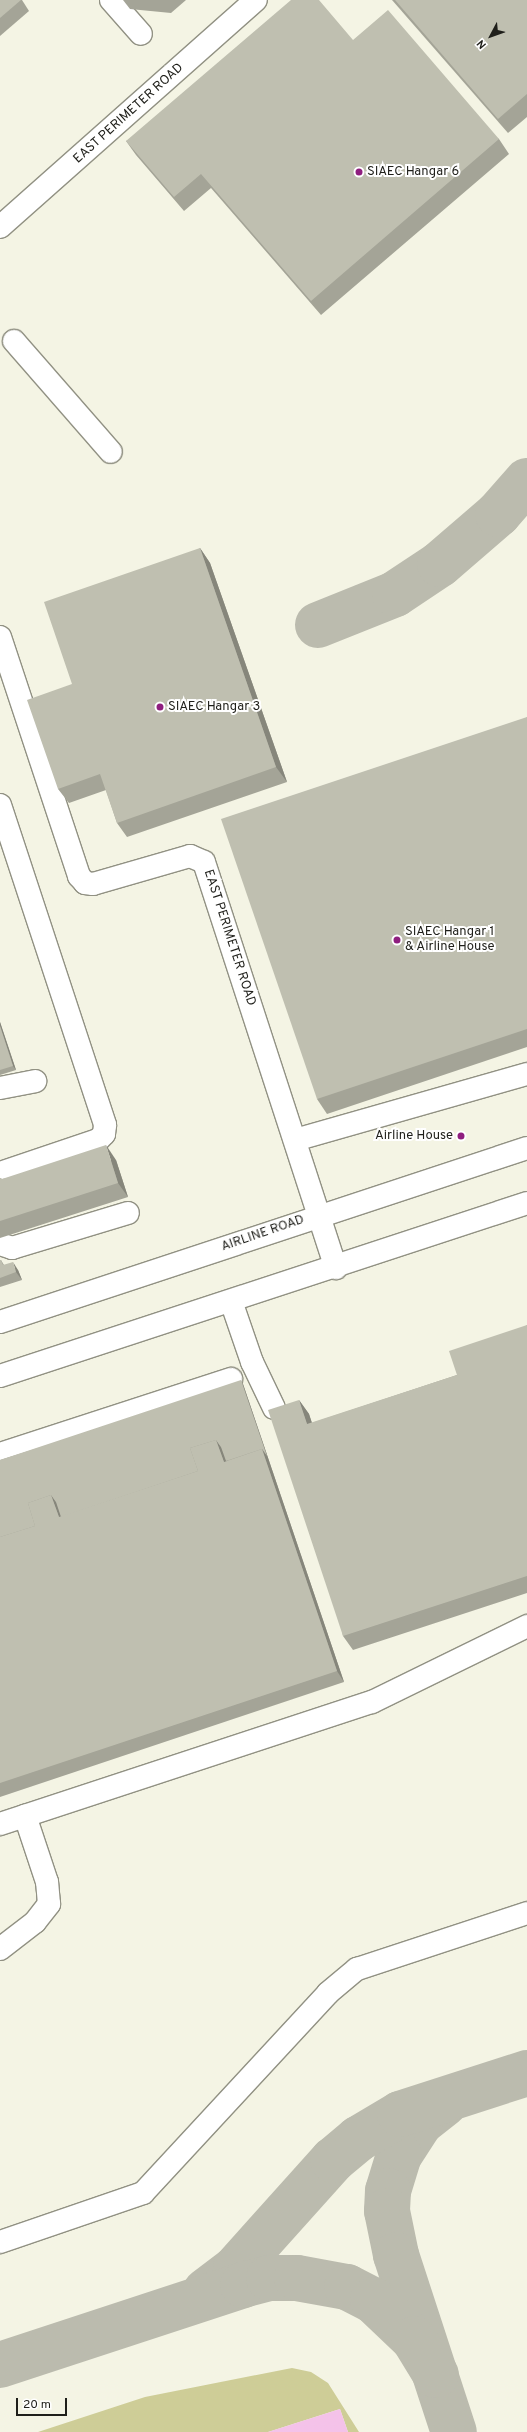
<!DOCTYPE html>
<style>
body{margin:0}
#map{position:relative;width:527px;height:2432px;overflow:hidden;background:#f4f4e4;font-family:Overpass,sans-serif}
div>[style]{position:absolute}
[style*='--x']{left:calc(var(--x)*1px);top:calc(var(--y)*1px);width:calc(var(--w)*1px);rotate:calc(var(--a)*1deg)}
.green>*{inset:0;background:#cecd97}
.water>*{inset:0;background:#f4c2e9}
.taxiway>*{height:46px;margin:-23px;padding:0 23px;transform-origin:23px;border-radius:23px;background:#bbbbae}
.roads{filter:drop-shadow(1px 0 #919183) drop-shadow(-1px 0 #919183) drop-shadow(0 1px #919183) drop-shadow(0 -1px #919183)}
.minor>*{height:22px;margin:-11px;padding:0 11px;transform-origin:11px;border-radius:11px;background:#fff}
.wall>*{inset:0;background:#a4a497}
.shaded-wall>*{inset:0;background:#86867b}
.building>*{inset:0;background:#bfbfb0}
.dots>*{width:11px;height:11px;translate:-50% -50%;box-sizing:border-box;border:2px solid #fff;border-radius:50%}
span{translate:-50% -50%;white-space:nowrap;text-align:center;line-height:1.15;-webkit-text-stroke:4px #fff;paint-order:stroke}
.street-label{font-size:13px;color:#1f1f1a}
.poi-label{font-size:13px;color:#1f1f1a}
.left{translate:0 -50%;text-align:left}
.right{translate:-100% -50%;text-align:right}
.north{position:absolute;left:471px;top:16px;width:40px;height:40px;-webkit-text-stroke:3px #fff;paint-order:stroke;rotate:229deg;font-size:11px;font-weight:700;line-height:16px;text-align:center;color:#1f1f1a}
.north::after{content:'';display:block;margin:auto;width:14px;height:18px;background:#1f1f1a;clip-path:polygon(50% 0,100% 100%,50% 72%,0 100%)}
.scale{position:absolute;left:16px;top:2398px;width:51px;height:18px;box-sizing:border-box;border:2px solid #1f1f1a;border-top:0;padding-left:5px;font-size:12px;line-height:14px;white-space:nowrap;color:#1f1f1a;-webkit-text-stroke:3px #fff;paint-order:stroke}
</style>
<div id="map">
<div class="green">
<div style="clip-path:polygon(292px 2368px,311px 2372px,328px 2383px,359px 2432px,348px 2432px,340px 2409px,268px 2432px,38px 2432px,145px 2397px)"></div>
</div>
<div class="water">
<div style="clip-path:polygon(340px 2409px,348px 2432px,268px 2432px)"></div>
</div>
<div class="taxiway">
<div style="--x:318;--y:625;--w:83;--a:-21.9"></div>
<div style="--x:395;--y:594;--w:54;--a:-33.7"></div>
<div style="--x:440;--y:564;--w:77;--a:-40.8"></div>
<div style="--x:498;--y:514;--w:44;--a:-48.7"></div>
<div style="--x:444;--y:2104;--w:31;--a:142"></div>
<div style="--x:420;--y:2123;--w:38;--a:123"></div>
<div style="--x:399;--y:2155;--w:38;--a:107"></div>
<div style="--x:388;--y:2191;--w:20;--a:93"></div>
<div style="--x:387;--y:2211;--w:45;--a:78.4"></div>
<div style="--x:396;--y:2255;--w:186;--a:71.9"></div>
<div style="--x:206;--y:2291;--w:38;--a:-37"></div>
<div style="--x:236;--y:2268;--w:145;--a:-48.1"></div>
<div style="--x:333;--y:2160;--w:33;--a:-40"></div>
<div style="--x:358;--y:2139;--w:49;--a:-30.8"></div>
<div style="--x:400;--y:2114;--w:133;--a:-17.9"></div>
<div style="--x:0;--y:2365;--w:256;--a:-18.2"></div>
<div style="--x:243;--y:2285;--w:27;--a:-15"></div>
<div style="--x:269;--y:2278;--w:28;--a:0"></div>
<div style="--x:297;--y:2278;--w:51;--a:10.2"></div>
<div style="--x:347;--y:2287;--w:29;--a:27"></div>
<div style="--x:373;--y:2300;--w:57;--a:43.6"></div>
<div style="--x:414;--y:2339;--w:42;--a:58.6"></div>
</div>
<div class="roads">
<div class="minor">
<div style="--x:111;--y:0;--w:45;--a:48.6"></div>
<div style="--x:0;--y:227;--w:342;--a:-41.6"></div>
<div style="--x:14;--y:341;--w:147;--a:48.9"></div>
<div style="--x:0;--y:637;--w:252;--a:71.7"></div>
<div style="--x:79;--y:876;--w:9;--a:49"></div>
<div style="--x:85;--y:883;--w:8;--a:7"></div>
<div style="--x:93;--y:884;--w:101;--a:-16.1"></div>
<div style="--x:190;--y:856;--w:15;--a:23"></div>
<div style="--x:204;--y:862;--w:427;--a:72"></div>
<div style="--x:0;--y:805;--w:337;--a:71.8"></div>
<div style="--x:105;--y:1125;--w:9;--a:96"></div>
<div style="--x:104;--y:1134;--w:8;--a:135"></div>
<div style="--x:98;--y:1140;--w:103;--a:161.4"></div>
<div style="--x:0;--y:1088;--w:36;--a:-11"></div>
<div style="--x:295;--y:1140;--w:241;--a:-15.9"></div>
<div style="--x:0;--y:1244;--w:13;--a:18"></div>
<div style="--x:12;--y:1248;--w:121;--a:-16.8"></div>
<div style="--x:231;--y:1301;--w:65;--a:71"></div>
<div style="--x:252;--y:1362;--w:51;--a:64.4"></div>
<div style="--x:0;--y:1322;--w:555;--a:-18.27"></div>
<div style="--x:0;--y:1376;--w:555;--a:-18.17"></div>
<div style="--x:0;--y:1454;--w:243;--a:-18"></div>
<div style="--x:0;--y:1824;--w:391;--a:-18.2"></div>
<div style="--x:372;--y:1702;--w:173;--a:-26.1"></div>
<div style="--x:0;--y:1949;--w:44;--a:-37.6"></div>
<div style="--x:35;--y:1922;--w:23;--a:-52"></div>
<div style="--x:49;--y:1904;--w:22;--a:-95"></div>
<div style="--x:47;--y:1882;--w:70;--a:-108.4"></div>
<div style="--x:0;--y:2242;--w:151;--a:-18.9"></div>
<div style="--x:143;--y:2193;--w:272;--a:-47.2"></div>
<div style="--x:328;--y:1993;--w:38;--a:-40"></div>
<div style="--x:357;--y:1969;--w:179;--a:-18.2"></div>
</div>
</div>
<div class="wall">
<div style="clip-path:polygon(0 0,22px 0,29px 11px,0 36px)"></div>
<div style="clip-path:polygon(123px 0,186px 0,171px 13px,130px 9px)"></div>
<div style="clip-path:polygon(392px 0,527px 0,527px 117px,508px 133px)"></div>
<div style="clip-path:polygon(353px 40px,499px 139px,509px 154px,321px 315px,211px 188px,184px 211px,136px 155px,126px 141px)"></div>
<div style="clip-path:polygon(200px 548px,210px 563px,287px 782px,127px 837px,117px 823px,106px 790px,69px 803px,58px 789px,72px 684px)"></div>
<div style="clip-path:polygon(527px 717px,527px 1047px,327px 1114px,317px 1099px)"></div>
<div style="clip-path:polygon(0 1022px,16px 1070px,0 1075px)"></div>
<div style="clip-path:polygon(116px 1160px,128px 1197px,0 1238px,0 1178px,2px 1179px)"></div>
<div style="clip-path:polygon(0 1260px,1px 1260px,4px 1265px,18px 1270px,22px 1280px,0 1287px)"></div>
<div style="clip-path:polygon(527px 1325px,527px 1593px,353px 1650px,343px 1636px,299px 1400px,309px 1414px,312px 1423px,457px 1375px)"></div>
<div style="clip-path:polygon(243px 1384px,344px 1682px,0 1797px,0 1460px)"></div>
</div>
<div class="shaded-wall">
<div style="clip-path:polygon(200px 548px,210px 563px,287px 782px,276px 767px)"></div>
<div style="clip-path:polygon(0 1022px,16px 1070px,13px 1066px,0 1026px)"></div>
<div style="clip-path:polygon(106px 1145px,116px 1160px,128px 1197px,118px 1183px)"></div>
<div style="clip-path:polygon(13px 1262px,18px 1270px,22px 1280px,16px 1272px)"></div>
<div style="clip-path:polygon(241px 1380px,243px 1384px,344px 1682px,337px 1671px,262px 1449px)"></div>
<div style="clip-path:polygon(299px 1400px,309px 1414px,317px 1439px,307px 1424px)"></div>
<div style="clip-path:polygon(216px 1440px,224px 1451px,230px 1468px,224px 1462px)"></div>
<div style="clip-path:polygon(51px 1495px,59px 1506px,65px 1524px,59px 1517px)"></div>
</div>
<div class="building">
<div style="clip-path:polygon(0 0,21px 0,0 18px)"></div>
<div style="clip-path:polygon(291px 0,319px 0,353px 40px,388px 10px,499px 139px,311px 301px,201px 174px,174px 197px,126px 141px)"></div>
<div style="clip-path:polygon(395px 0,527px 0,527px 94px,498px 119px)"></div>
<div style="clip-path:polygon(200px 548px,276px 767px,117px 823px,100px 774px,58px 789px,27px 700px,72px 684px,44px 602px)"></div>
<div style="clip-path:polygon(527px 717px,527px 1029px,317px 1099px,221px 819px)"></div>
<div style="clip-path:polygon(0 1026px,13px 1066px,0 1070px)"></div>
<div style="clip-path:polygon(106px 1145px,118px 1183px,0 1221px,0 1178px,2px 1179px)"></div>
<div style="clip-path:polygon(0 1260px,1px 1260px,3px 1265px,13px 1262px,16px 1272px,0 1278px)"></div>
<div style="clip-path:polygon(527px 1325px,527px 1576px,343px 1636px,268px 1410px,299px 1400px,307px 1424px,457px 1375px,449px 1351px)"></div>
<div style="clip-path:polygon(241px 1380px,267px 1456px,262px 1449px,226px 1461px,221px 1447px,216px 1440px,190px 1448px,198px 1471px,61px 1517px,56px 1502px,51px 1495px,28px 1503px,35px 1526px,0 1537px,0 1460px)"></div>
<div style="clip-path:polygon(216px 1440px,224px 1462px,262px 1449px,337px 1671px,0 1783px,0 1537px,35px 1526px,28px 1503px,51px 1495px,59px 1517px,198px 1471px,190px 1448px)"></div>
</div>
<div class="dots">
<div style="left:359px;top:172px;background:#8f1e7f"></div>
<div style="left:160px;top:707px;background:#8f1e7f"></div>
<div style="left:397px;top:940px;background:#8f1e7f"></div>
<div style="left:461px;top:1136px;background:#8f1e7f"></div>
</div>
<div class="street-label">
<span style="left:129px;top:114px;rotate:-42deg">EAST PERIMETER ROAD</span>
<span style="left:229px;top:938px;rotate:72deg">EAST PERIMETER ROAD</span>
<span style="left:263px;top:1234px;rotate:-19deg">AIRLINE ROAD</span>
</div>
<div class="poi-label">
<span class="left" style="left:367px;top:172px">SIAEC Hangar 6</span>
<span class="left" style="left:168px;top:707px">SIAEC Hangar 3</span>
<span class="left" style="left:405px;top:940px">SIAEC Hangar 1<br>&amp; Airline House</span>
<span class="right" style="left:453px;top:1136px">Airline House</span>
</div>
<div class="north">N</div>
<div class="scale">20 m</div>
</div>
